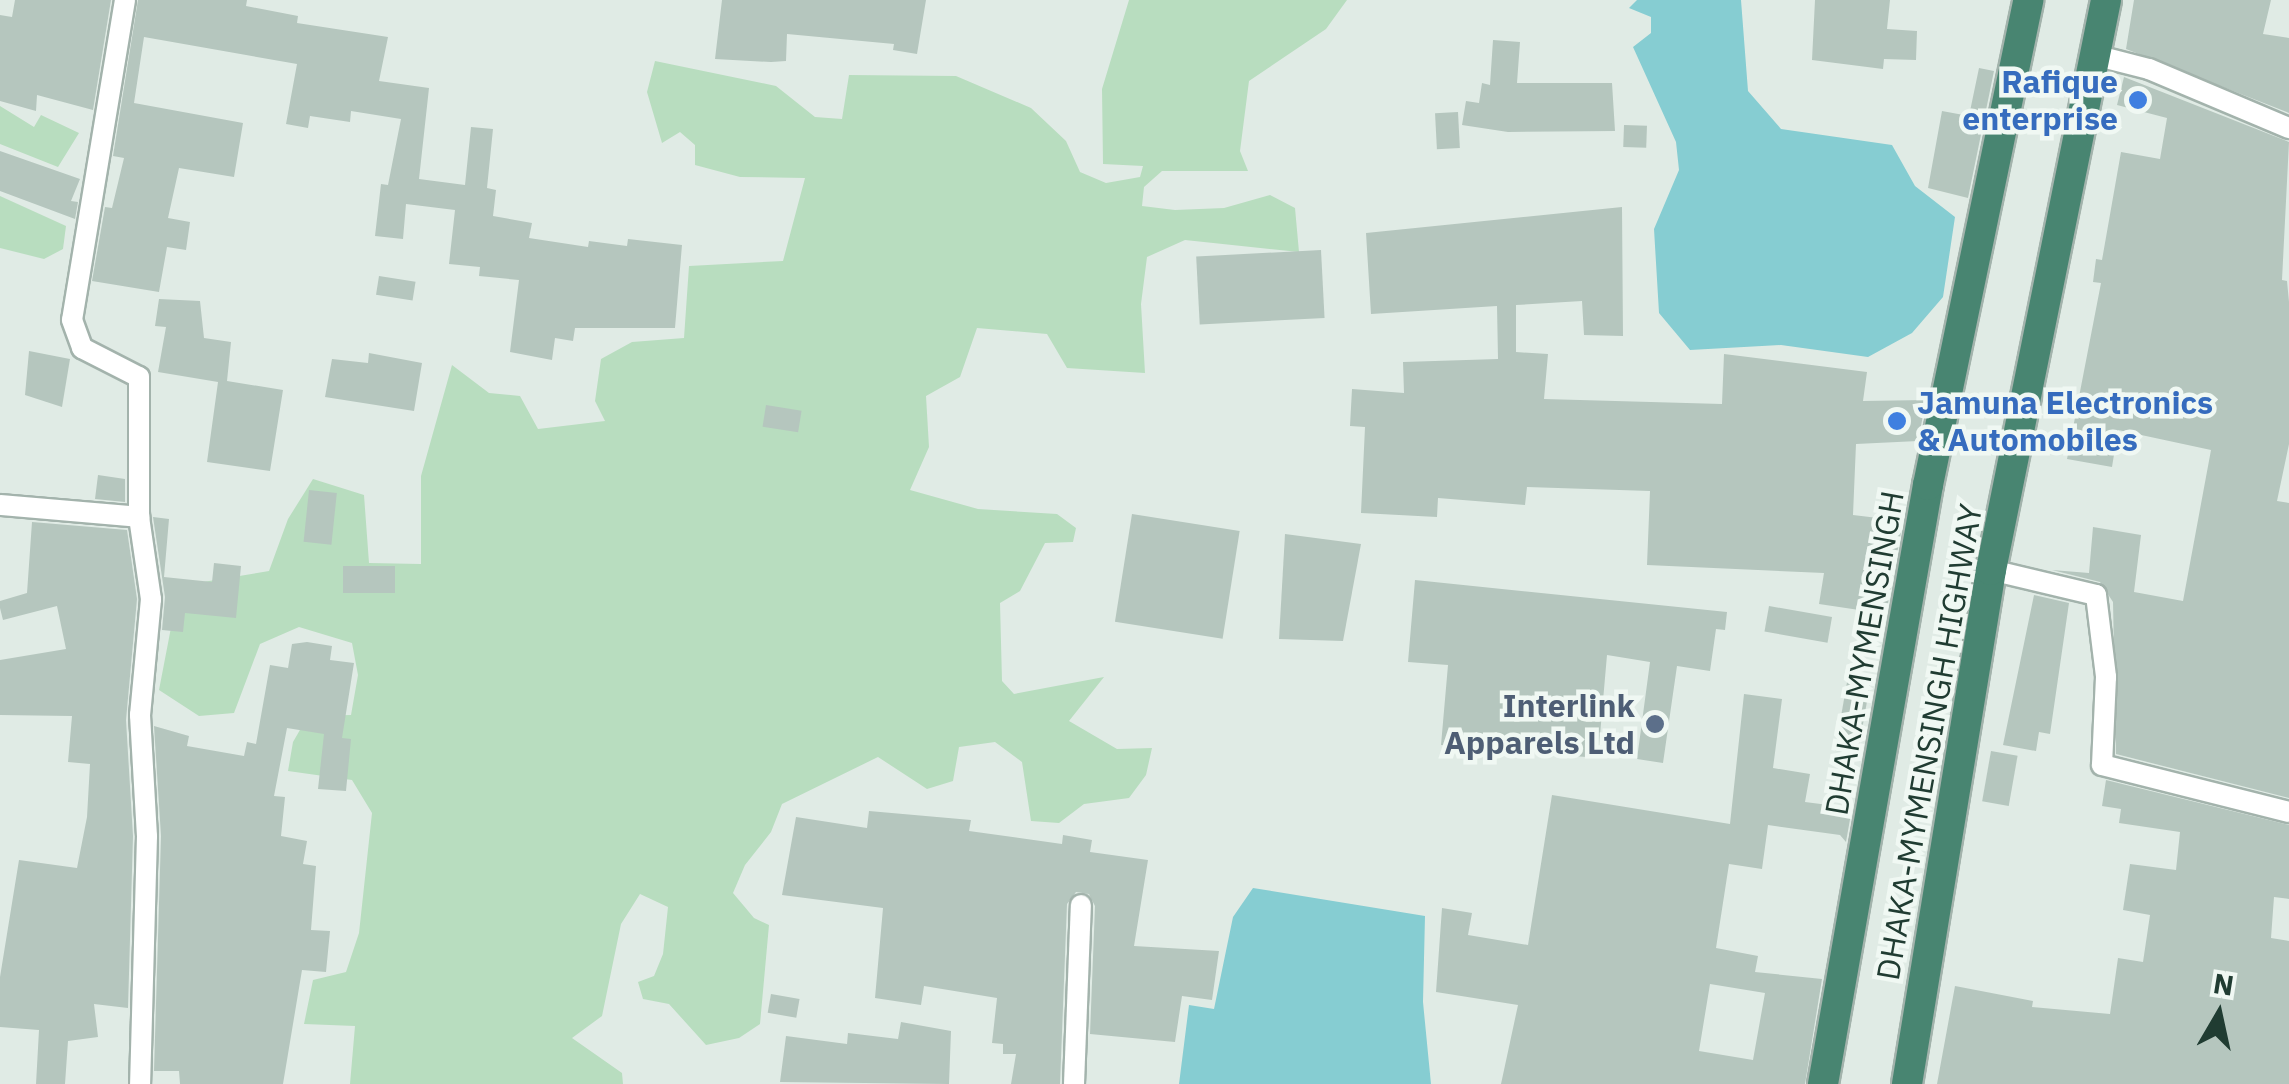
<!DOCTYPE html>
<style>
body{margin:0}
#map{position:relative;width:2289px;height:1084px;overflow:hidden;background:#e0ebe5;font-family:"IBM Plex Sans",sans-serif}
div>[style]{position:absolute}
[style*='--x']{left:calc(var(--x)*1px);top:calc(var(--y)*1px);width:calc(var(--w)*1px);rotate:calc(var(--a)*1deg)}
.green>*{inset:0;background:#b8ddbf}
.water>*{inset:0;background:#86cdd2}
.building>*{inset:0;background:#b5c6be;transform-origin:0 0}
.roads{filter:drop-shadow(2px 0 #a3b3ac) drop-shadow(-2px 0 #a3b3ac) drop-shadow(0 2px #a3b3ac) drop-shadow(0 -2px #a3b3ac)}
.minor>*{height:20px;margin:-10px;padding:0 10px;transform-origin:10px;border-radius:10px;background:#fff}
.trunk>*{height:30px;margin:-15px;padding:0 15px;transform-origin:15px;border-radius:15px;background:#488571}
.dots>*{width:28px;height:28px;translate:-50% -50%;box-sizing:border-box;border:5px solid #f0f8f3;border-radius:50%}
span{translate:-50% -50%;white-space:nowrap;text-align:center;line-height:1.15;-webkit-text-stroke:9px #f0f8f3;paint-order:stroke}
.shop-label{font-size:32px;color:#366cbe;font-weight:700}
.right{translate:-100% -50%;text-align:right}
.left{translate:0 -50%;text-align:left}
.street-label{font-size:32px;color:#203c32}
.service-label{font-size:32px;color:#4e5e75;font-weight:700}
.north{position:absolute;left:2169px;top:964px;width:100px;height:100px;-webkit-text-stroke:8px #f0f8f3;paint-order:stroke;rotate:9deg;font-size:28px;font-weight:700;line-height:40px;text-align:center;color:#203c32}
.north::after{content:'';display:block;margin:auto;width:35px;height:45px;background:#203c32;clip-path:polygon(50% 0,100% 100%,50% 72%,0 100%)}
</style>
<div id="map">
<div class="green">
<div style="clip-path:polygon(1129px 0,1347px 0,1326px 29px,1249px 81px,1240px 151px,1248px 171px,1162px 171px,1144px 187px,1142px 206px,1175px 210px,1224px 208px,1270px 195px,1295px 208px,1299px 252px,1185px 240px,1147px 257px,1141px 304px,1145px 373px,1067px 368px,1047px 334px,977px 328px,960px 377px,926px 396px,929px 447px,910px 490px,978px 509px,1057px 514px,1076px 528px,1073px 542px,1045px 543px,1020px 591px,1000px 603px,1002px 681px,1014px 694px,1104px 677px,1069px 721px,1117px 749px,1152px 748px,1146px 775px,1129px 798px,1084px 804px,1059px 823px,1031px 821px,1022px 762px,995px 742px,959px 747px,953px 781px,927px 789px,878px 757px,782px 804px,771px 832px,745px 865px,733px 893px,754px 918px,769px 925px,760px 1024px,739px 1038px,706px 1045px,669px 1004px,643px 999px,638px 982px,654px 976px,663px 954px,668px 907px,640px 894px,621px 924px,602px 1016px,572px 1038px,622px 1073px,623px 1084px,350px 1084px,355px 1026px,304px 1024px,313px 980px,346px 972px,359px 933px,372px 813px,352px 780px,288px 771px,293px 742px,308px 716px,351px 715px,358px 675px,352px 643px,299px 627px,260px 644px,234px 713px,199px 716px,159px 690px,179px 586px,269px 571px,288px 519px,313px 479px,364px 495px,369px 563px,421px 564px,421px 476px,452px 365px,489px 393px,520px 396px,538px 429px,605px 421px,595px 401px,601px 359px,632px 342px,684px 338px,689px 266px,783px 261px,805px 178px,740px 177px,695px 165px,695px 145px,680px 132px,662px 143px,647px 92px,655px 61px,776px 86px,815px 117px,842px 119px,849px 75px,956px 76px,1031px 108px,1066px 141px,1080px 172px,1106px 183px,1140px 177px,1143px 166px,1103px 164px,1102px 89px)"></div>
<div style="clip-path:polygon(0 106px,34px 127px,41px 115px,79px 133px,58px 167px,0 144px)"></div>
<div style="clip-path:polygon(0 196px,66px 226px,63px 249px,44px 259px,0 248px)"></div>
</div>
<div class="water">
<div style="clip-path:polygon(1637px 0,1741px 0,1748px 91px,1781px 129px,1892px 145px,1915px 186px,1955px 217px,1943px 297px,1912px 333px,1868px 357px,1781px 345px,1690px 350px,1659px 313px,1654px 229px,1679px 170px,1676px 142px,1633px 47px,1651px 33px,1651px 17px,1629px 8px)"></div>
<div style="clip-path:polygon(1253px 888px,1425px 916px,1423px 1002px,1431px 1084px,1179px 1084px,1189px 1005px,1214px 1009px,1233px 917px)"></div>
</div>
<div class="building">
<div style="clip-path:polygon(15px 0,111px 0,93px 110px,37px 95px,36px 111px,0 101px,0 15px,12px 17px)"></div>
<div style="clip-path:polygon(138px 0,247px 0,246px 6px,298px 16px,297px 23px,388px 37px,379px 81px,429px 88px,419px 179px,465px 185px,471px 127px,493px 129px,487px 188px,496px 190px,493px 216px,532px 223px,529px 238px,588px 247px,589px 241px,627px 246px,628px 239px,682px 245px,675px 328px,575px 328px,573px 341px,555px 338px,552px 360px,510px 352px,519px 280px,479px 276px,480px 267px,449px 264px,455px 210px,406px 204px,403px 239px,375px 236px,381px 184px,388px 185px,401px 119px,351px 111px,350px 122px,310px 116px,308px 128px,286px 124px,297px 64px,144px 37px,134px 103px,243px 123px,234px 177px,179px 168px,168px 218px,190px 222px,186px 250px,167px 247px,159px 292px,92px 281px,105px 207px,112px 208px,124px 158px,113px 156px)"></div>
<div style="clip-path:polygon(722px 0,926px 0,917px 54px,893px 50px,894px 44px,787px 34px,786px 61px,771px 62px,715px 59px)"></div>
<div style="clip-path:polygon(1815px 0,1890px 0,1887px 29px,1917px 31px,1916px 60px,1884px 59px,1883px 69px,1812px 60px)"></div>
<div style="clip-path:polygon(2134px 0,2271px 0,2263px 34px,2289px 38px,2289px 113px,2126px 49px)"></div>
<div style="clip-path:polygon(1493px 40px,1520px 42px,1517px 83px,1612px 83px,1615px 131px,1508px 132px,1462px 125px,1466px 101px,1479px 103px,1482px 83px,1490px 85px)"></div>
<div style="clip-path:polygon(1979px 68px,1994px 71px,1968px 198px,1928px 188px,1942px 111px,1969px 116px)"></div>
<div style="clip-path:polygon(2124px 77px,2289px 142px,2282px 280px,2287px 281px,2289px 302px,2289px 444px,2277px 501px,2289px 503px,2289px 798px,2116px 754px,2113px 602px,2100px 582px,2052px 570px,2089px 573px,2093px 527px,2141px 535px,2134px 592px,2183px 601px,2211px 450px,2118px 430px,2112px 467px,2067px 459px,2101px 283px,2093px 282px,2096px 259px,2102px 260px,2121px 152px,2160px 159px,2167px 118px,2117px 105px)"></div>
<div style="left:1458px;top:112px;width:36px;height:23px;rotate:87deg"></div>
<div style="left:1624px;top:125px;width:23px;height:22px;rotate:2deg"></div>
<div style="clip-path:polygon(0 151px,80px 179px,71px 201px,78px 202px,75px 219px,0 191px)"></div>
<div style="clip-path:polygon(1622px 207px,1623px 336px,1584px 335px,1582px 301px,1516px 305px,1516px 352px,1548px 354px,1544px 399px,1722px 404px,1724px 354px,1867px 372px,1863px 401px,1926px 400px,1918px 441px,1856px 444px,1853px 515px,1903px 521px,1886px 614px,1819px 604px,1824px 573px,1647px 565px,1650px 491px,1527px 487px,1525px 505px,1438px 498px,1437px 517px,1361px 513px,1365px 427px,1350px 426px,1352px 389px,1404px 393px,1403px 362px,1498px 359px,1497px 306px,1371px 314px,1366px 233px)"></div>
<div style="left:1321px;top:250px;width:68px;height:125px;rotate:87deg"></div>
<div style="left:379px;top:276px;width:37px;height:19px;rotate:9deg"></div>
<div style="clip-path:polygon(159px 299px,200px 301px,204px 338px,231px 342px,227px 381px,283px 390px,270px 471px,207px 462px,218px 382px,158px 372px,166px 327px,155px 326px)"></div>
<div style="clip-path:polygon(29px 351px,70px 359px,62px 407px,25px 395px)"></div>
<div style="clip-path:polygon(369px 353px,422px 363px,414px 411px,325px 397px,332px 359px,368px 363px)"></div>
<div style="left:766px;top:405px;width:36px;height:22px;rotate:9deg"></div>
<div style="clip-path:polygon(98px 475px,125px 479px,125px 502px,95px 499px)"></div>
<div style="left:309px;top:490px;width:28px;height:52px;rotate:6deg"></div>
<div style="left:1132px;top:514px;width:109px;height:109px;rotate:9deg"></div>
<div style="clip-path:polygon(153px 517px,169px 519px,164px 577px,212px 582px,214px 563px,241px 566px,236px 618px,185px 613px,183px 632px,162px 630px,165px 597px)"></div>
<div style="clip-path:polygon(32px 522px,127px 530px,137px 599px,126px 720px,133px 836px,128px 1008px,94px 1004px,98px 1037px,68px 1041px,65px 1084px,36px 1084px,39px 1030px,0 1027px,0 977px,19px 860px,77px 868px,87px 817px,90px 764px,68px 762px,72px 716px,0 715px,0 660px,66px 649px,57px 606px,3px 620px,0 608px,0 601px,27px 593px)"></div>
<div style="clip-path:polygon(1285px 534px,1361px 544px,1343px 641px,1279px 639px)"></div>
<div style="left:343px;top:566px;width:52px;height:27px"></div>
<div style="clip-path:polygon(1415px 580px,1727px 612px,1725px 630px,1716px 629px,1710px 671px,1677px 666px,1663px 763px,1637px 759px,1650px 662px,1607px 655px,1598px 758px,1441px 745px,1448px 665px,1408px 662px)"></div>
<div style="clip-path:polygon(2034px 595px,2069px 603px,2050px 734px,2039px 732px,2036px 751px,2003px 745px)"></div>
<div style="left:1769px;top:606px;width:64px;height:26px;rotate:10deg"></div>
<div style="clip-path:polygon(307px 642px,332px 646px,330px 660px,354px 663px,342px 738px,351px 739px,346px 791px,318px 789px,324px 734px,287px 728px,274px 796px,285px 797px,281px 836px,307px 841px,303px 864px,316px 866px,311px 930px,330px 931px,326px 972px,302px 970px,283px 1084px,180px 1084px,179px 1071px,154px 1071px,161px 836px,154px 726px,189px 736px,187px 746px,244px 756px,247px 742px,256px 744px,270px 665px,288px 668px,292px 644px)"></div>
<div style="left:1849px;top:671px;width:23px;height:81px;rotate:10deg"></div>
<div style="clip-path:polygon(evenodd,1744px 694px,1782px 699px,1773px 768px,1810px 774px,1805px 802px,1852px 808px,1846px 842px,1840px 835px,1768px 825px,1762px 869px,1729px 864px,1716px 948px,1758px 956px,1755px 972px,1822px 979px,1805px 1084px,1501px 1084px,1518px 1005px,1436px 992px,1442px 908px,1472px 913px,1468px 935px,1528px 945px,1552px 795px,1730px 824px,1744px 694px,1710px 984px,1765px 993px,1753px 1060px,1699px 1051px,1710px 984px)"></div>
<div style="left:1991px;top:751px;width:27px;height:51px;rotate:10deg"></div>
<div style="clip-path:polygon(2106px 780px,2289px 825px,2289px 899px,2274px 897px,2271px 938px,2289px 941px,2289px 1084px,1937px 1084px,1955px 986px,2033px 1001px,2032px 1007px,2110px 1014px,2118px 958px,2143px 962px,2150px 915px,2123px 910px,2130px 864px,2176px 870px,2180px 832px,2119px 823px,2121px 809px,2102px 806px)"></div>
<div style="clip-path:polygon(869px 811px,971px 820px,969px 831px,1062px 844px,1063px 835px,1092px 840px,1090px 852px,1148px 860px,1134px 946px,1219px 951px,1212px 1000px,1182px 996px,1175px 1042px,1090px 1034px,1095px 906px,1089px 894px,1076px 892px,1067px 904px,1060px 1084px,1011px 1084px,1016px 1054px,1003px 1054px,1003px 1044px,992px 1043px,997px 998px,924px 986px,921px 1005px,875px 998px,883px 908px,782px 895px,796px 817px,867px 828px)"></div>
<div style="left:771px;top:994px;width:29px;height:19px;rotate:10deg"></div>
<div style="clip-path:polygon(901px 1022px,951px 1031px,949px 1084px,780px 1082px,786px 1036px,847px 1044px,848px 1033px,898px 1039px)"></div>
</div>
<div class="roads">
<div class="minor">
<div style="--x:125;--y:0;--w:324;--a:99.4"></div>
<div style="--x:72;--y:320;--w:30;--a:70"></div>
<div style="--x:82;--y:348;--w:64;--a:27"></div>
<div style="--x:139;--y:377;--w:140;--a:90"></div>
<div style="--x:139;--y:517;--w:83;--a:81.7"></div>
<div style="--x:151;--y:599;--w:117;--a:95.4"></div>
<div style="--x:140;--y:715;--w:121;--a:86.7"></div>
<div style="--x:147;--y:836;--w:248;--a:91.6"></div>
<div style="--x:2094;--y:55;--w:57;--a:14.3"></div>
<div style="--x:2149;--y:69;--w:152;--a:22.9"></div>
<div style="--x:0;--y:505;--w:140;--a:4.9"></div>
<div style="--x:1991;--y:570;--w:108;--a:13.4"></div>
<div style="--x:2096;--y:595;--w:83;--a:83"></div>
<div style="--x:2106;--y:677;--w:88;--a:92.6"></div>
<div style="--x:2102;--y:765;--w:193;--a:14.1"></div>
<div style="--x:1074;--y:1084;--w:179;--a:-87.8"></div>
</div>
<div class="trunk">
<div style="--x:1823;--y:1084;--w:608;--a:-80.06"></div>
<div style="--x:1928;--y:485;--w:495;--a:-78.3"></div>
<div style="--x:1907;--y:1084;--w:521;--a:-80.72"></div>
<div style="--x:1991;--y:570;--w:581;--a:-78.59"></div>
</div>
</div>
<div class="dots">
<div style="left:2138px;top:100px;background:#3f7fe0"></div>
<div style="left:1897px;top:421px;background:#3f7fe0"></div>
<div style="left:1655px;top:724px;background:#5c6f8a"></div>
</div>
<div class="shop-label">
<span class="right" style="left:2118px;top:100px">Rafique<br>enterprise</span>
<span class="left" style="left:1917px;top:421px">Jamuna Electronics<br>&amp; Automobiles</span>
</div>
<div class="street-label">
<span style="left:1864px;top:653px;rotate:-80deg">DHAKA-MYMENSINGH</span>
<span style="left:1929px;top:742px;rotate:-80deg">DHAKA-MYMENSINGH HIGHWAY</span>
</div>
<div class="service-label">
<span class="right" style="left:1635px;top:724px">Interlink<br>Apparels Ltd</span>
</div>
<div class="north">N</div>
</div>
